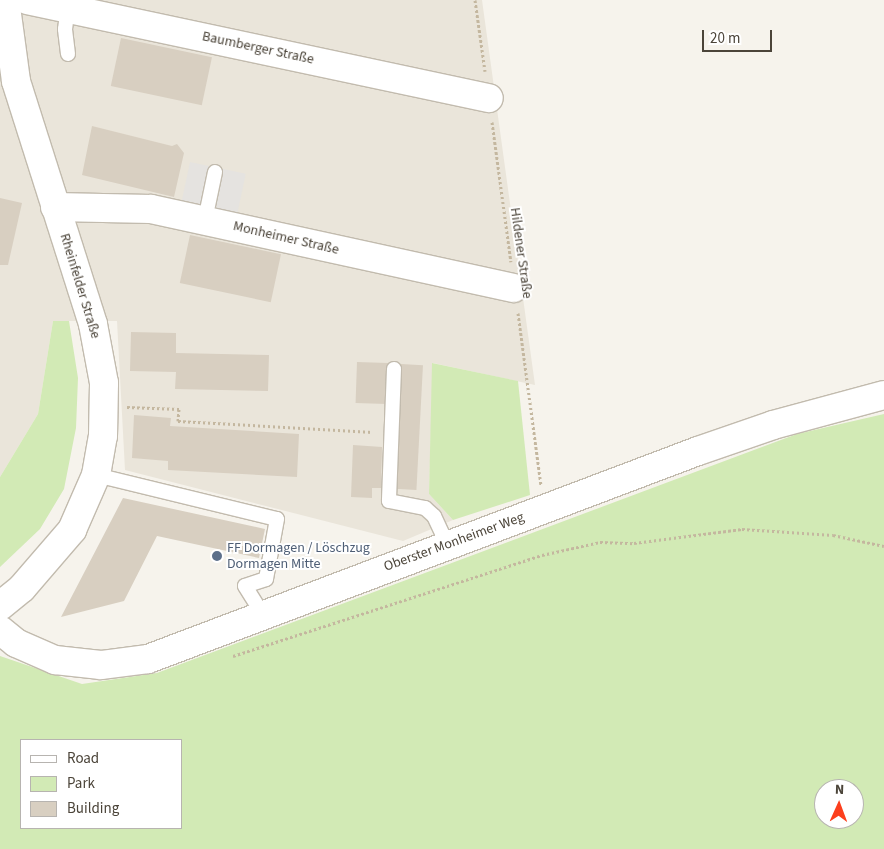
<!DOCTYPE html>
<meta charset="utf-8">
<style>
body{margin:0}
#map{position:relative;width:884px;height:849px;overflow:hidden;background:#f6f3ec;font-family:"Source Sans 3",sans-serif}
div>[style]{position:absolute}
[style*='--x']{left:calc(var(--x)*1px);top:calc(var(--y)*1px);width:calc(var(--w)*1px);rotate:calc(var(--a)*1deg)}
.residential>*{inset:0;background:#eae5da}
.green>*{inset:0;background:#d2eab5}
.parking>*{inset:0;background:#e5e3e0;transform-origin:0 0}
.building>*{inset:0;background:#d8cfc1;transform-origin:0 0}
.path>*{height:3px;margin-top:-1.5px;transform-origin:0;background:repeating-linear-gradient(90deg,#c4b79f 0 2.5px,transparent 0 5px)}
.roads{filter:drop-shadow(1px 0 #c2bbae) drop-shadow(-1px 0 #c2bbae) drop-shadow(0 1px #c2bbae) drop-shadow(0 -1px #c2bbae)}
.service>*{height:14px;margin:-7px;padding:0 7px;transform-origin:7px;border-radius:7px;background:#fff}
.minor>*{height:28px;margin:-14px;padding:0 14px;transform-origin:14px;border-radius:14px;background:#fff}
.dots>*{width:14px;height:14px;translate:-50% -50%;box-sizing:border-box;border:2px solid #fff;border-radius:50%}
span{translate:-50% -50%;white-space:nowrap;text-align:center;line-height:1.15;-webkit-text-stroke:4px #fff;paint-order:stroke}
.street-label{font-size:14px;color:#4b4439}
.service-label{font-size:14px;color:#4e5e75}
.left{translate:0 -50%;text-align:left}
.legend{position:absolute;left:20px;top:739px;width:162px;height:90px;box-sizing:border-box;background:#fff;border:1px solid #b7b4b0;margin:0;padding:6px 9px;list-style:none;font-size:15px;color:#4b4439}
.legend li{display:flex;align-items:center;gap:10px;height:25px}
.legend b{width:25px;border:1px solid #b7b4b0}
.north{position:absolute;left:814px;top:779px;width:50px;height:50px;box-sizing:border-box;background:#fff;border:1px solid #b7b4b0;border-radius:50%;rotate:2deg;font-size:14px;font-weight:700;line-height:20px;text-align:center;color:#4b4439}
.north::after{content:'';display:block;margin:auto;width:18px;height:22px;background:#fc3f1d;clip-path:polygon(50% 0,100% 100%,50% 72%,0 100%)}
.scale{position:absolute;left:702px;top:30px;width:70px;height:22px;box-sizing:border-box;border:2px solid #4b4439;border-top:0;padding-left:6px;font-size:15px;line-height:18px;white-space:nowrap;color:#4b4439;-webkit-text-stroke:4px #fff;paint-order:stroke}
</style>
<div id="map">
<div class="residential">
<div style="clip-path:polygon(0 0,482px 0,535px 385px,433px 363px,429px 494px,453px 520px,403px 541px,125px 470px,117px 321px,53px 321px,38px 414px,0 477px)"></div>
</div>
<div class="green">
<div style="clip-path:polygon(53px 321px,69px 321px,78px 378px,76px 428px,64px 489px,40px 529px,0 567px,0 477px,38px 414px)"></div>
<div style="clip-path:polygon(432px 363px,518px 381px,530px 495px,453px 520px,429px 494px)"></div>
<div style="clip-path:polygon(evenodd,884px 414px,884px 849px,0 849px,0 656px,82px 684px,157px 673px,797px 434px,884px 414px,181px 740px,181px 828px,21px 828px,21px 740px,181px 740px,884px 414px,824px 789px,854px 789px,854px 819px,824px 819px,824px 789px)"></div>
</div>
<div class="parking">
<div style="left:190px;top:162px;width:57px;height:42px;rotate:12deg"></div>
</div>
<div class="building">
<div style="left:121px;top:38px;width:93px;height:49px;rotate:12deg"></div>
<div style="clip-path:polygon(92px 126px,172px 146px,177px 144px,184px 153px,174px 197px,82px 175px)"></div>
<div style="clip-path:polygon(0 198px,22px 203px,8px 265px,0 265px)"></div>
<div style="left:190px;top:235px;width:93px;height:49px;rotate:12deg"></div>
<div style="clip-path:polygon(131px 332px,176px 333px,176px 353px,269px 355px,268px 391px,175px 389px,176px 372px,130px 371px)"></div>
<div style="left:357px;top:362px;width:31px;height:41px;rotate:2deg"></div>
<div style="left:401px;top:364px;width:22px;height:125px;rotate:3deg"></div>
<div style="clip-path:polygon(134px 415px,171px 418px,170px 426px,299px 434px,297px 477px,168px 470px,168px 461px,132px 458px)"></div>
<div style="clip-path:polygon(353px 445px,382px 447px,381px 488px,372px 488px,372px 498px,351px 497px)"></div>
<div style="clip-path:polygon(123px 498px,265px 529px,259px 558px,157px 536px,124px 601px,61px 617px)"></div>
</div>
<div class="path">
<div style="--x:475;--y:0;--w:72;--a:82"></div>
<div style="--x:492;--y:122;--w:141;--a:82.3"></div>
<div style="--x:518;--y:313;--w:174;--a:82.4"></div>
<div style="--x:127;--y:407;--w:52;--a:2.2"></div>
<div style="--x:179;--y:409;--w:12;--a:95"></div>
<div style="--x:178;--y:421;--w:195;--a:3.2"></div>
<div style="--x:233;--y:656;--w:325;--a:-18.1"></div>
<div style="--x:542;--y:555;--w:59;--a:-12.6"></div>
<div style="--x:600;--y:542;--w:34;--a:2"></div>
<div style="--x:634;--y:543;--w:109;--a:-7.4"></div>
<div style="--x:742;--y:529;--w:91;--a:3.8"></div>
<div style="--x:833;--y:535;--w:52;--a:12.2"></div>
</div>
<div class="roads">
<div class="service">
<div style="--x:68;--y:54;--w:25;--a:-97"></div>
<div style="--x:65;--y:29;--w:21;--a:-82"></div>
<div style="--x:205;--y:220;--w:49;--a:-78.2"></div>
<div style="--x:394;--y:369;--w:132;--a:92.2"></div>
<div style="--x:389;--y:501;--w:37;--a:11"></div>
<div style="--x:425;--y:508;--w:12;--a:42"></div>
<div style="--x:434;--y:516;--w:31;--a:65"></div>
<div style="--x:96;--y:475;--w:186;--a:13.7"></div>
<div style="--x:277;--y:519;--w:61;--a:100.4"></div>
<div style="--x:266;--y:579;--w:22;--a:162"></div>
<div style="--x:245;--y:586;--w:32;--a:58"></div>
</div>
<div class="minor">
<div style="--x:27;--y:0;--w:472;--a:12"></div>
<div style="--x:55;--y:207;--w:96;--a:1.2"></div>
<div style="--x:151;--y:209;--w:371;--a:12.3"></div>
<div style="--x:0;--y:606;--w:28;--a:-39"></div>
<div style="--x:22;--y:588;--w:77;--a:-49.2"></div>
<div style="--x:72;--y:530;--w:60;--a:-66.4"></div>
<div style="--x:96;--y:475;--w:40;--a:-80"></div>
<div style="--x:103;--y:436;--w:53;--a:-88.9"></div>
<div style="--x:104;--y:383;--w:60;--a:-100.6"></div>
<div style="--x:93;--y:324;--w:255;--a:-107.6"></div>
<div style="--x:16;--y:81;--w:82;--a:-97.7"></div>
<div style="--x:0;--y:630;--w:21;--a:39"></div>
<div style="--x:16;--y:643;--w:43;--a:23.6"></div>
<div style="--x:55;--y:660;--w:46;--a:6.2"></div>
<div style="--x:101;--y:665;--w:47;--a:-7.3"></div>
<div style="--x:148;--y:659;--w:588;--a:-20.72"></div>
<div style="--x:698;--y:451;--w:79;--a:-19.1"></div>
<div style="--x:773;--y:425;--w:115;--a:-15.1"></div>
</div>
</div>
<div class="dots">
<div style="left:217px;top:556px;background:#5c6f8a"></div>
</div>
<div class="street-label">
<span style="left:258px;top:48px;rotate:12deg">Baumberger Straße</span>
<span style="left:286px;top:238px;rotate:13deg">Monheimer Straße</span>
<span style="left:521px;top:253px;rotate:82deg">Hildener Straße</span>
<span style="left:80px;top:286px;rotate:73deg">Rheinfelder Straße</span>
<span style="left:454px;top:542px;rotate:-20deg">Oberster Monheimer Weg</span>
</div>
<div class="service-label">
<span class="left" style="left:227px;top:556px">FF Dormagen / Löschzug<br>Dormagen Mitte</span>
</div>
<ul class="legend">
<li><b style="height:6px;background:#fff"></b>Road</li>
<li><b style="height:14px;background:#d2eab5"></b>Park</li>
<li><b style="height:14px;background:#d8cfc1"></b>Building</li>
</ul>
<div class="north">N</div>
<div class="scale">20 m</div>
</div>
